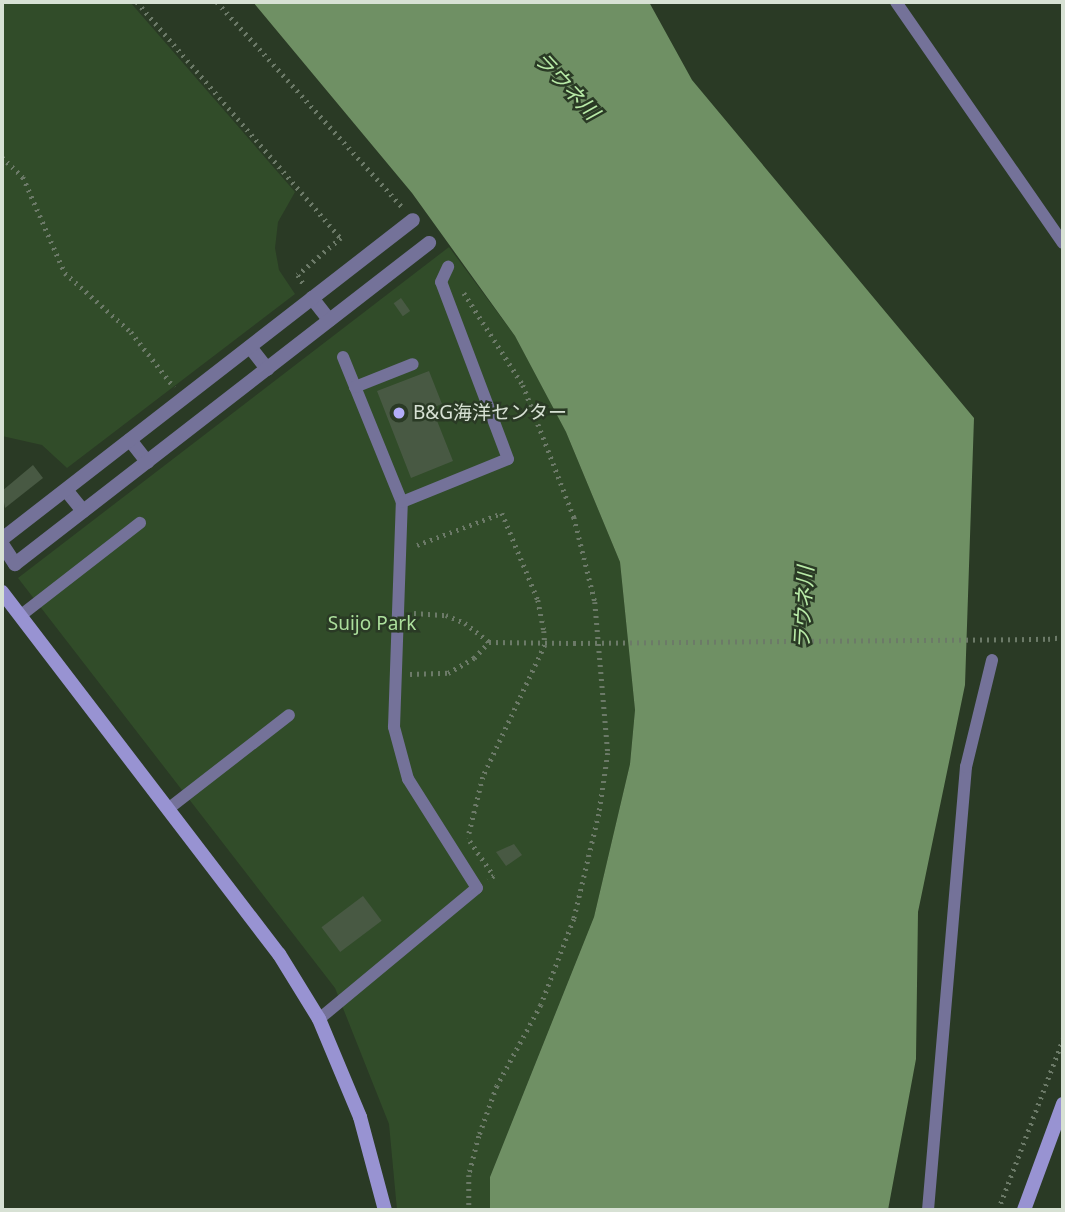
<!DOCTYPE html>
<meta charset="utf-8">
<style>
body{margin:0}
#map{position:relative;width:1065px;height:1212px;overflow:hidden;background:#2a3a25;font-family:"Noto Sans","Noto Sans JP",sans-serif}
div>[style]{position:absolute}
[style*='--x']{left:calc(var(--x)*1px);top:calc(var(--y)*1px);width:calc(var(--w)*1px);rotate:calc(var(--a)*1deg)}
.green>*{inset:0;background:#314c29}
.water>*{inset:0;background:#6f9064}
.building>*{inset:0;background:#485943;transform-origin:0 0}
.path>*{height:4.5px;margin-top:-2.25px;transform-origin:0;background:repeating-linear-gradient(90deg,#6c7a68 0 2px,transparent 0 7px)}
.lane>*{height:12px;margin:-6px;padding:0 6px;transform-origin:6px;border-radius:6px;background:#747299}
.street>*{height:14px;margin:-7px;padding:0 7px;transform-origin:7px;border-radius:7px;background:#747299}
.secondary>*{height:14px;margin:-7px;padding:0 7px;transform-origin:7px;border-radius:7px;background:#9893d2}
.path-bridge>*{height:4.5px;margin-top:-2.25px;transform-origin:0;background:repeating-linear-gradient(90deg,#6c7a68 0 2px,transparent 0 7px)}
.dots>*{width:19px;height:19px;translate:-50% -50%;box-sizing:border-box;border:4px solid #2a3a25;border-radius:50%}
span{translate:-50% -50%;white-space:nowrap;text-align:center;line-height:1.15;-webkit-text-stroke:5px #2a3a25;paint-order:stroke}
.poi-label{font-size:19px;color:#d7e1d4}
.left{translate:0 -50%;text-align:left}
.park-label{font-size:19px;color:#acdf9c}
.water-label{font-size:21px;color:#b9eba8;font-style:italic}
.frame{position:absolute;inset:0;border:4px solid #d7e1d4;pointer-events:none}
</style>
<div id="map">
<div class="green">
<div style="clip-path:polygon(2px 2px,130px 2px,295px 192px,278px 222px,275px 248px,279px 270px,295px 294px,67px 468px,42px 445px,2px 436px)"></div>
<div style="clip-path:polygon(449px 247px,515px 336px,566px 432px,620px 562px,635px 710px,630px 764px,594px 917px,490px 1177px,490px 1210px,397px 1210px,389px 1124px,335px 988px,18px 578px)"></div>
</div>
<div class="water">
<div style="clip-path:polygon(253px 2px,649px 2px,692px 80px,974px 418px,965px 685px,918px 912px,916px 1059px,888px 1210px,490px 1210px,490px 1177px,594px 917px,630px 764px,635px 710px,620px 562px,566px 432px,515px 336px,412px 193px)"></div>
</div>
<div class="building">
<div style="left:401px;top:298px;width:16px;height:9px;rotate:55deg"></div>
<div style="clip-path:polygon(429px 371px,442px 404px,432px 408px,453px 461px,411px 478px,377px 391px)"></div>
<div style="clip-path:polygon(33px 465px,43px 478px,5px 508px,2px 491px)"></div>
<div style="clip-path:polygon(514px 844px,522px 855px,506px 866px,496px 852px)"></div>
<div style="left:363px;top:896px;width:31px;height:52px;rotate:53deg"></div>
</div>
<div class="path">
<div style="--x:137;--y:2;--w:312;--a:49.2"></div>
<div style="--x:341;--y:238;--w:57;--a:139.3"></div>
<div style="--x:298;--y:275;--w:12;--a:59"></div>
<div style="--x:217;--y:2;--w:279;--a:47.9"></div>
<div style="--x:2;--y:157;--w:29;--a:44"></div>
<div style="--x:23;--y:177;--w:105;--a:66.4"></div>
<div style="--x:65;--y:273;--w:89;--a:41.8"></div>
<div style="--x:131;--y:332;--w:70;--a:52"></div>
<div style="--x:464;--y:293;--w:109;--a:57.3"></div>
<div style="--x:523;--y:385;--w:142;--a:68.9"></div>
<div style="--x:574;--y:517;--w:88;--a:76.1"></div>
<div style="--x:595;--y:602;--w:152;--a:85.1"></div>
<div style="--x:608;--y:753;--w:62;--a:98.4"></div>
<div style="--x:599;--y:814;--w:108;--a:103.4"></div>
<div style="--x:574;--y:919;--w:92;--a:111"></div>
<div style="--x:541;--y:1005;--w:92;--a:118.5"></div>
<div style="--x:497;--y:1086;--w:53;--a:109.8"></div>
<div style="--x:479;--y:1136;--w:40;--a:104.4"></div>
<div style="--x:469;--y:1175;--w:35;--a:90"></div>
<div style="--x:417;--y:545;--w:91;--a:-20.6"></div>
<div style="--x:502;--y:513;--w:94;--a:67.5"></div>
<div style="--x:538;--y:600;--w:32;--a:79"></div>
<div style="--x:544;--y:631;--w:14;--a:86"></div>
<div style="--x:545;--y:645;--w:146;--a:115.2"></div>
<div style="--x:483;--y:777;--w:63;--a:103.8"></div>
<div style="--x:414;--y:613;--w:32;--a:4"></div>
<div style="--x:446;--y:615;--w:21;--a:23"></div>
<div style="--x:465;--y:623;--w:31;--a:38"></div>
<div style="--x:489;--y:642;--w:85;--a:0.7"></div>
<div style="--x:1048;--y:639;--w:15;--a:-8"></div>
<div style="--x:410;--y:674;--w:38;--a:-2"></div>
<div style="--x:448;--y:673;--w:30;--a:-30"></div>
<div style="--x:474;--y:658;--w:22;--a:-47"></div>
<div style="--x:470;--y:841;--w:42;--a:55.6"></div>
<div style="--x:494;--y:876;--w:7;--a:146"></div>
<div style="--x:998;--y:1210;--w:183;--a:-69.2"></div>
</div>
<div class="lane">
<div style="--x:896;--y:2;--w:293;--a:55.3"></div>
<div style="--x:343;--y:357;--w:157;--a:67.9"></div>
<div style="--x:355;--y:387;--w:62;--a:-21.6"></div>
<div style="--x:20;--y:616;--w:152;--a:-37.8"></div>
<div style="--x:168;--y:809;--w:153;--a:-37.8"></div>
<div style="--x:319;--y:1019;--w:205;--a:-39.7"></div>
<div style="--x:477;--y:888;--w:129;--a:-122.3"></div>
<div style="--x:408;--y:779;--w:54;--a:-105.1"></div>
<div style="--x:394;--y:727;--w:225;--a:-88"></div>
<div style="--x:402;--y:502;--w:114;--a:-22.1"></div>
<div style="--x:508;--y:459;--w:189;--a:-110.7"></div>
<div style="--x:441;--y:282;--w:17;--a:-65"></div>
<div style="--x:928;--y:1210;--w:445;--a:-85.1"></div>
<div style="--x:966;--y:767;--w:110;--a:-76.3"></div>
</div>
<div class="street">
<div style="--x:312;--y:298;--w:28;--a:52"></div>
<div style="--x:250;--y:347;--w:28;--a:52"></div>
<div style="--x:130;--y:440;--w:28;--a:52"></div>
<div style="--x:66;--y:490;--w:27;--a:51"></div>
<div style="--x:2;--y:539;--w:520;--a:-37.82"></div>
<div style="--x:2;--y:544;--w:24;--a:57"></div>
<div style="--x:15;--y:564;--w:524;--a:-37.79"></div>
</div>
<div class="secondary">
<div style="--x:2;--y:592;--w:456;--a:52.6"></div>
<div style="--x:279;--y:954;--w:76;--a:58.4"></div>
<div style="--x:319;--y:1019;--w:106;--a:67.3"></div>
<div style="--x:360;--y:1117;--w:96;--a:75"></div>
<div style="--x:1024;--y:1210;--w:113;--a:-69.8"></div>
</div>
<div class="path-bridge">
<div style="--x:574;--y:643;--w:474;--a:-0.5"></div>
</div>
<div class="dots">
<div style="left:399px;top:413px;background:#b3adf9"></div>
</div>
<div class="poi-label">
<span class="left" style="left:413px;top:413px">B&amp;G海洋センター</span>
</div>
<div class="park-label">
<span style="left:372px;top:624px">Suijo Park</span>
</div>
<div class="water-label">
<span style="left:567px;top:85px;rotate:47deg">ラウネ川</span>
<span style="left:803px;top:608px;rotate:-87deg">ラウネ川</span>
</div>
<div class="frame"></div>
</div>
